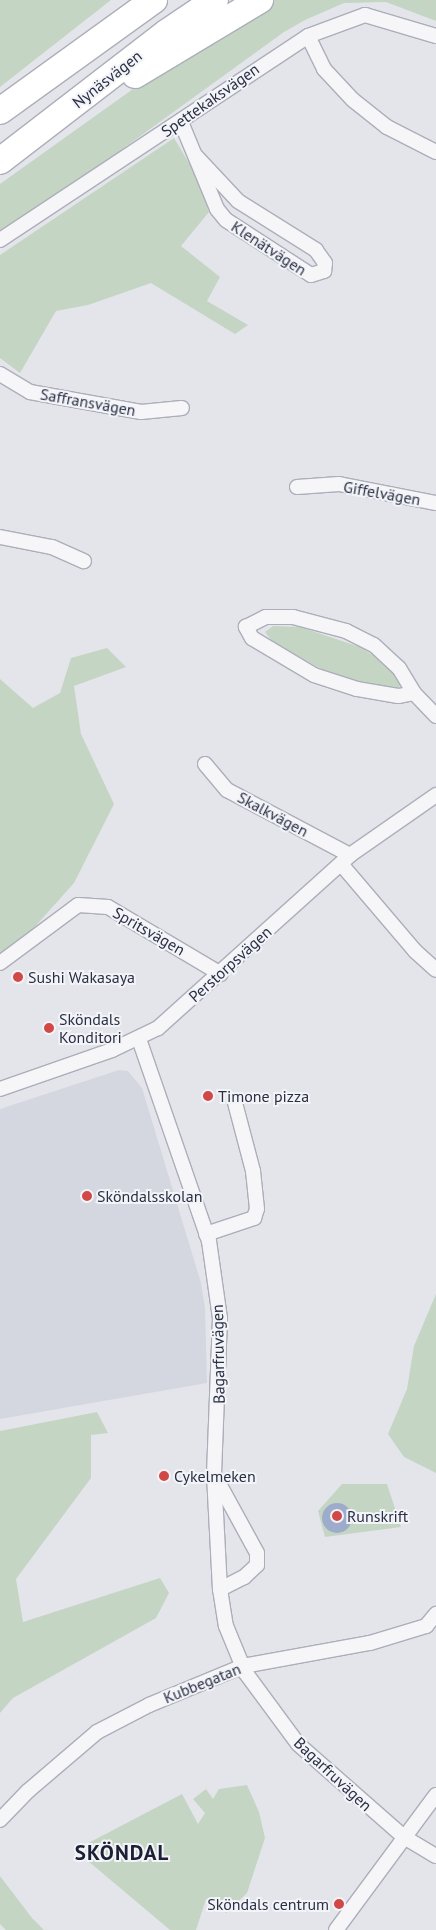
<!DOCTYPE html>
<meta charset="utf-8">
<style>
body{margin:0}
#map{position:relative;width:436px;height:1930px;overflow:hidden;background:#e3e5eb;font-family:"PT Sans",sans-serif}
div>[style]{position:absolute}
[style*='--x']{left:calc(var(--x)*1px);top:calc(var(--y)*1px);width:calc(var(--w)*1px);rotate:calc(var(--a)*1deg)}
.built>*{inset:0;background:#d5d7e0}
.green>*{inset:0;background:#c5d5c4}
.water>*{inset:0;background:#9daccb}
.round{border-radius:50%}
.roads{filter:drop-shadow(1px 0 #acaeb9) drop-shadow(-1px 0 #acaeb9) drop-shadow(0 1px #acaeb9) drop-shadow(0 -1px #acaeb9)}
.street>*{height:14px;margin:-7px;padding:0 7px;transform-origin:7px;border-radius:7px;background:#f6f6f9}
.highway>*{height:26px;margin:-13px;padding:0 13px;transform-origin:13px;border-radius:13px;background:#fff}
.dots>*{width:14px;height:14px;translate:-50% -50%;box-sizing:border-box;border:2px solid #f3f4f8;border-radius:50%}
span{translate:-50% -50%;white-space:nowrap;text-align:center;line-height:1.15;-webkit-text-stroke:4px #f3f4f8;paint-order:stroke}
.street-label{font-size:16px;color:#2a2f44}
.poi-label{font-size:16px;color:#2a2f44}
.left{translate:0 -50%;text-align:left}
.right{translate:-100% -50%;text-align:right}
.district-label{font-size:21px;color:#1c2035;font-weight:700;letter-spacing:1px}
</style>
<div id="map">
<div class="built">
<div style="clip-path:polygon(119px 1070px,128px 1071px,142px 1088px,201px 1283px,205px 1309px,207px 1383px,0 1419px,0 1109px)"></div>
</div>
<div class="green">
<div style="clip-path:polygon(0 0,111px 0,0 87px)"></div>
<div style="clip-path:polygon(275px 0,436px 0,436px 21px,386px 2px,344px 3px,305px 20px,284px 32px,81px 179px,0 230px,0 184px,133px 89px,244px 16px)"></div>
<div style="clip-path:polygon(174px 138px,196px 175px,209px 212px,181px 246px,220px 277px,207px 301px,248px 325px,235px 334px,151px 283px,88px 305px,56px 311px,20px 373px,0 358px,0 255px)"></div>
<div style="clip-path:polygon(273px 626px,300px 627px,360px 647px,391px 667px,401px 685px,397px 689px,350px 682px,330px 674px,272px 641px,265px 632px)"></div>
<div style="clip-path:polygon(107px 648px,126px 667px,74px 686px,81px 734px,114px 804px,74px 883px,23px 940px,0 954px,0 679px,33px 708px,60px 693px,71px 658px)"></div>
<div style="clip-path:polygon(436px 1294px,436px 1473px,404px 1457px,388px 1434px,407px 1389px,414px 1346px)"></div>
<div style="clip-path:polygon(97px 1412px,108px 1433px,91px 1435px,91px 1478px,16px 1579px,23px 1622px,160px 1578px,169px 1593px,156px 1618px,13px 1698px,0 1713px,0 1431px)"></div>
<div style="clip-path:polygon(342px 1484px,387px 1484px,401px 1527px,325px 1537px,318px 1511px)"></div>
<div style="clip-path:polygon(247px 1785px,259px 1812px,265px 1838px,247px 1893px,226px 1913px,206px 1899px,196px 1930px,170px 1930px,75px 1850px,182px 1794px,198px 1824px,205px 1813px,193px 1799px,206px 1789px,213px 1799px,219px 1789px)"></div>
<div style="clip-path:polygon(0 1876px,32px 1918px,44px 1930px,6px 1930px,0 1924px)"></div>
</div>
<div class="water">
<div class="round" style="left:322px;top:1503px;width:30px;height:30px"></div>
</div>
<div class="roads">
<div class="street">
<div style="--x:308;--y:36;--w:37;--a:64"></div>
<div style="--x:324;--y:69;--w:42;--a:46.9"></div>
<div style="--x:353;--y:100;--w:43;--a:38.5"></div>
<div style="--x:387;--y:127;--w:55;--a:27"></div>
<div style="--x:181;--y:122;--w:94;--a:67.5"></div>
<div style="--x:217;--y:209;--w:14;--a:51"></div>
<div style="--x:226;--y:220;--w:101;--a:32.9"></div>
<div style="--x:311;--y:275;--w:14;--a:-17"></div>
<div style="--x:324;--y:271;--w:8;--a:-83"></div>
<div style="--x:325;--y:263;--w:16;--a:-125"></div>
<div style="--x:316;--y:250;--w:92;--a:-147.9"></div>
<div style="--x:238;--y:201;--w:63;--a:-133.1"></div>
<div style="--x:0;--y:240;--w:369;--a:-33.5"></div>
<div style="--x:308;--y:36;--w:61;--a:-20.2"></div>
<div style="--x:365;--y:15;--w:74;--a:16.5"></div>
<div style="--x:0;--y:374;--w:35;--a:31"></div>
<div style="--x:30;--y:392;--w:113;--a:10.2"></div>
<div style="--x:141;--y:412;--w:41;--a:-5.6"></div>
<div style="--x:297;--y:487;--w:42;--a:-4.1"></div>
<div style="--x:339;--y:484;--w:99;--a:11.1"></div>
<div style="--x:0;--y:537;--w:53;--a:10.9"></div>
<div style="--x:52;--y:547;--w:35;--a:24"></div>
<div style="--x:414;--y:693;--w:16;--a:169"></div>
<div style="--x:398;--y:696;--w:42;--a:-170.3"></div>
<div style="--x:357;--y:689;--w:45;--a:-162"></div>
<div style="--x:314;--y:675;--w:72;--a:-149.2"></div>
<div style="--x:252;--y:638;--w:13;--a:-119"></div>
<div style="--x:246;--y:627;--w:22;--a:-27"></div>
<div style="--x:266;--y:617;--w:27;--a:0"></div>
<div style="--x:293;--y:617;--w:55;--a:14.8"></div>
<div style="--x:346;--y:631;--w:31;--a:27"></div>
<div style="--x:374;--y:645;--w:34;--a:43"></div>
<div style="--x:399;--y:668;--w:29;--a:59"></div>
<div style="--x:414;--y:693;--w:32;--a:46"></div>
<div style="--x:205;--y:764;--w:34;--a:50"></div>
<div style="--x:227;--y:790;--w:139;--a:27.9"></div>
<div style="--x:341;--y:864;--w:114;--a:49.6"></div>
<div style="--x:415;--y:951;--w:28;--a:42"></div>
<div style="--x:0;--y:963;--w:97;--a:-36.6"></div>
<div style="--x:78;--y:905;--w:30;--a:4"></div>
<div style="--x:108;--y:907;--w:131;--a:30.7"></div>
<div style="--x:139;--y:1039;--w:214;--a:70.9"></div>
<div style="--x:209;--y:1241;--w:78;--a:81.9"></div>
<div style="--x:220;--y:1318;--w:157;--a:92.2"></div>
<div style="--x:214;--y:1475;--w:114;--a:87"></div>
<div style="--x:220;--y:1589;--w:37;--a:81"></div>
<div style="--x:226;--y:1626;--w:50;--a:67.6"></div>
<div style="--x:245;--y:1672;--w:89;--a:53.6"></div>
<div style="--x:298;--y:1744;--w:141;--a:41.3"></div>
<div style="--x:404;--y:1837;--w:37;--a:31"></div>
<div style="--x:0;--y:1089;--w:119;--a:-19.2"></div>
<div style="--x:112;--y:1050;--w:51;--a:-25.6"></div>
<div style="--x:158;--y:1028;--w:258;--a:-42"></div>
<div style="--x:350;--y:855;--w:105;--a:-34.9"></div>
<div style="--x:206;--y:1234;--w:51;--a:-18.4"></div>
<div style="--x:254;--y:1218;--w:9;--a:-72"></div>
<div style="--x:257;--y:1209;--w:38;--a:-96"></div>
<div style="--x:253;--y:1171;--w:70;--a:-104.8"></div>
<div style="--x:216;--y:1478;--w:85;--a:61.3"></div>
<div style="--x:257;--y:1553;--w:12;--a:90"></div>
<div style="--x:257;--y:1565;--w:18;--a:137"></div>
<div style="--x:244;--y:1577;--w:27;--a:153"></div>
<div style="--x:0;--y:1820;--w:40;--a:-46"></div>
<div style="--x:28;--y:1791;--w:91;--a:-40.5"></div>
<div style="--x:97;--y:1732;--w:59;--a:-27.4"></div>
<div style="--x:149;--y:1705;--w:102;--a:-22.5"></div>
<div style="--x:243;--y:1666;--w:129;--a:-10.3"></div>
<div style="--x:370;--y:1643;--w:59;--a:-16.9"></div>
<div style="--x:426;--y:1626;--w:16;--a:-50"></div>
<div style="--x:336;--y:1930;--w:168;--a:-53.5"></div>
</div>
<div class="highway">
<div style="--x:135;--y:75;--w:146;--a:-31"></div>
<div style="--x:0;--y:111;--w:190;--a:-35.8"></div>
<div style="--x:0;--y:161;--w:210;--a:-37.6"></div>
<div style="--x:166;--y:33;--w:59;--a:-34"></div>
</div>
</div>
<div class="dots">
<div style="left:18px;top:977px;background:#d14947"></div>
<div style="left:49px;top:1028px;background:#d14947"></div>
<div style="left:208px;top:1096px;background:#d14947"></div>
<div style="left:87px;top:1196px;background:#d14947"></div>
<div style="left:164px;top:1476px;background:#d14947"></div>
<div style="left:337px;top:1516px;background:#d14947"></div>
<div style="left:339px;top:1904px;background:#d14947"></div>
</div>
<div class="street-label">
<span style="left:107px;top:79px;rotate:-38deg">Nynäsvägen</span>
<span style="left:210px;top:100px;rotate:-35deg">Spettekaksvägen</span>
<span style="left:269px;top:248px;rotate:33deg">Klenätvägen</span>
<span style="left:88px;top:402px;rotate:10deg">Saffransvägen</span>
<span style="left:382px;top:493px;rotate:10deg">Giffelvägen</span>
<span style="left:273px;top:814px;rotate:28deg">Skalkvägen</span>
<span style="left:149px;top:931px;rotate:30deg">Spritsvägen</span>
<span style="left:230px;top:964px;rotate:-42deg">Perstorpsvägen</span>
<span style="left:218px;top:1354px;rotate:-91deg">Bagarfruvägen</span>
<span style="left:202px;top:1683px;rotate:-22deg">Kubbegatan</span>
<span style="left:333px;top:1774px;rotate:43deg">Bagarfruvägen</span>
</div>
<div class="poi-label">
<span class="left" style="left:28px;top:977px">Sushi Wakasaya</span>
<span class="left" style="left:59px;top:1028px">Sköndals<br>Konditori</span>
<span class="left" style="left:218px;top:1096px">Timone pizza</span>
<span class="left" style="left:97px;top:1196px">Sköndalsskolan</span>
<span class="left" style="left:174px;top:1476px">Cykelmeken</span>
<span class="left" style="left:347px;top:1516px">Runskrift</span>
<span class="right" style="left:329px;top:1904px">Sköndals centrum</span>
</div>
<div class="district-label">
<span style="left:122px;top:1853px">SKÖNDAL</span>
</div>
</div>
